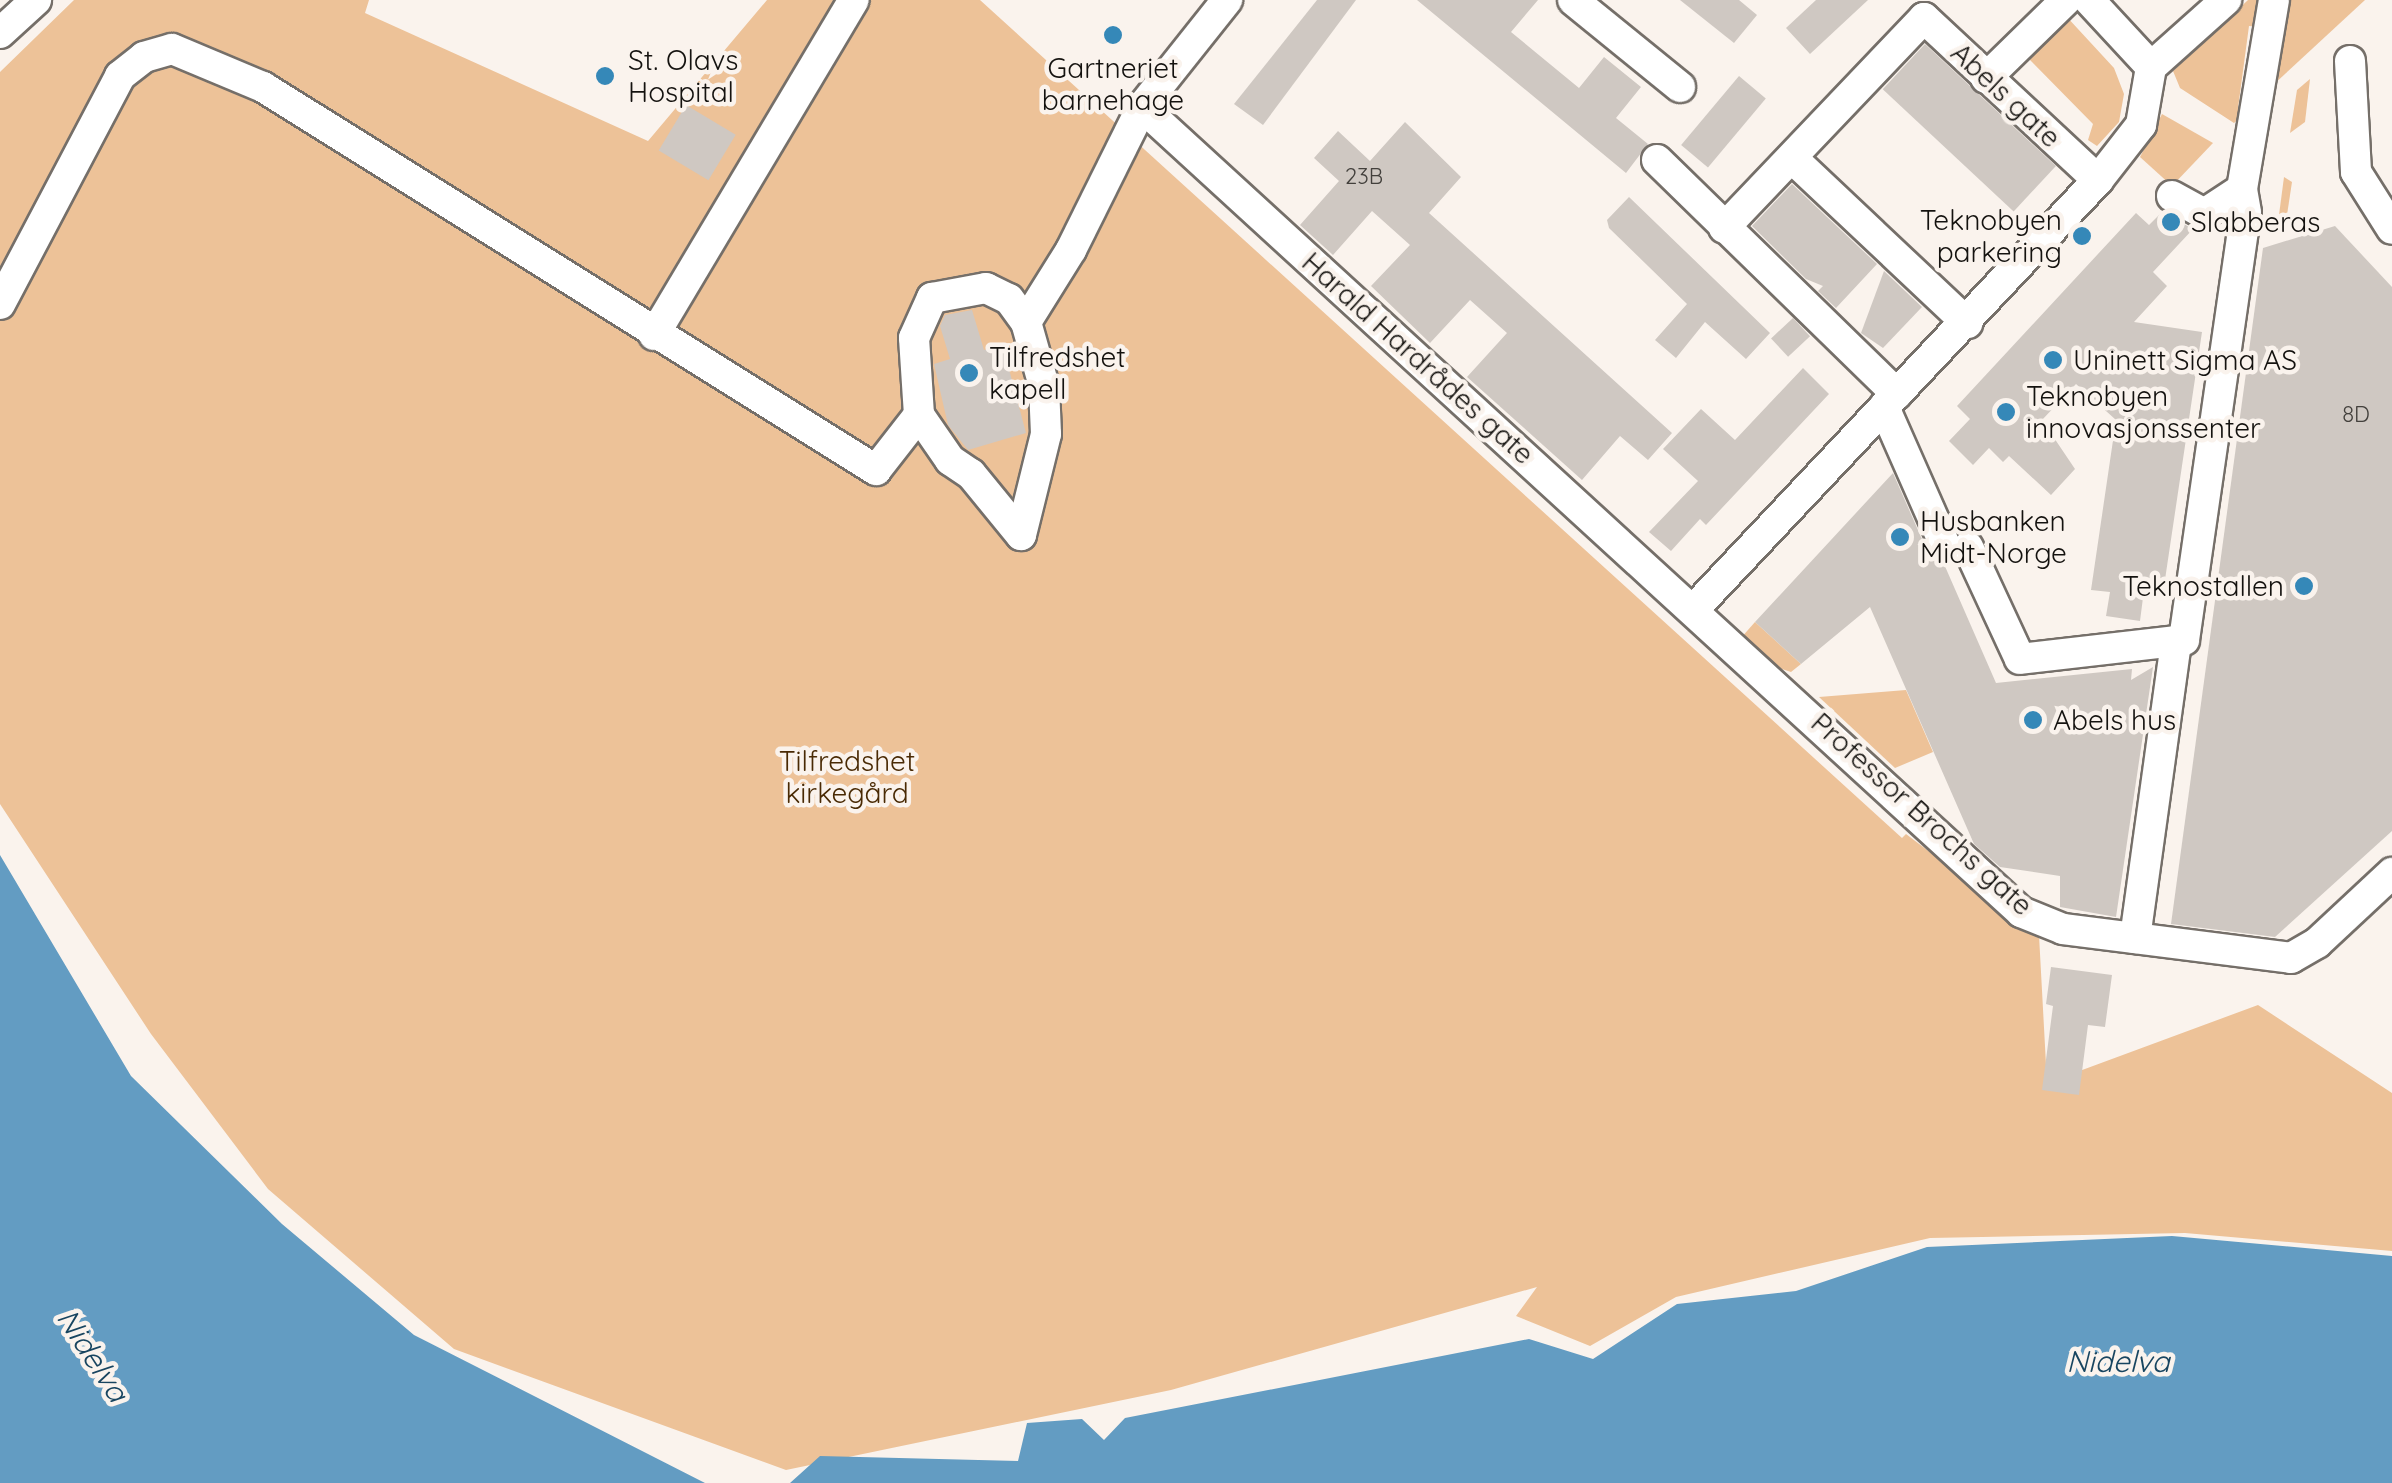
<!DOCTYPE html>
<meta charset="utf-8">
<style>
body{margin:0}
#map{position:relative;width:2392px;height:1483px;overflow:hidden;background:#faf3ed;font-family:Quicksand,sans-serif}
div>[style]{position:absolute}
[style*='--x']{left:calc(var(--x)*1px);top:calc(var(--y)*1px);width:calc(var(--w)*1px);rotate:calc(var(--a)*1deg)}
.green>*{inset:0;background:#edc298}
.water>*{inset:0;background:#639cc2}
.building>*{inset:0;background:#cfc8c2;transform-origin:0 0}
.roads{filter:drop-shadow(2px 0 #756f69) drop-shadow(-2px 0 #756f69) drop-shadow(0 2px #756f69) drop-shadow(0 -2px #756f69)}
.minor>*{height:30px;margin:-15px;padding:0 15px;transform-origin:15px;border-radius:15px;background:#fff}
.dots>*{width:28px;height:28px;translate:-50% -50%;box-sizing:border-box;border:5px solid #faf3ed;border-radius:50%}
span{translate:-50% -50%;white-space:nowrap;text-align:center;line-height:1.15;-webkit-text-stroke:9px #faf3ed;paint-order:stroke}
.number-label{font-size:22px;color:#43403c}
.number-label span{-webkit-text-stroke-width:0}
.poi-label{font-size:28px;color:#14120f}
.left{translate:0 -50%;text-align:left}
.right{translate:-100% -50%;text-align:right}
.street-label{font-size:28px;color:#14120f}
.park-label{font-size:28px;color:#492a04}
.water-label{font-size:30px;color:#184560;font-style:italic}
</style>
<div id="map">
<div class="green">
<div style="clip-path:polygon(74px 0,369px 0,365px 13px,648px 141px,767px 0,980px 0,1902px 838px,1906px 834px,2039px 935px,2047px 1083px,2258px 1005px,2392px 1093px,2392px 1251px,2185px 1233px,1930px 1238px,1676px 1297px,1590px 1346px,1516px 1316px,1537px 1287px,1171px 1390px,786px 1470px,454px 1349px,268px 1189px,151px 1034px,0 804px,0 72px)"></div>
<div style="clip-path:polygon(2248px 0,2265px 0,2261px 27px,2249px 26px,2238px 108px,2248px 111px,2234px 123px,2180px 88px,2173px 71px)"></div>
<div style="clip-path:polygon(2285px 0,2365px 0,2272px 86px)"></div>
<div style="clip-path:polygon(2066px 16px,2114px 68px,2124px 94px,2119px 122px,2097px 146px,2088px 140px,2093px 124px,2026px 56px)"></div>
<div style="clip-path:polygon(2310px 79px,2305px 122px,2290px 133px,2297px 90px)"></div>
<div style="clip-path:polygon(2162px 114px,2213px 143px,2172px 186px,2140px 157px)"></div>
<div style="clip-path:polygon(2284px 177px,2292px 182px,2285px 228px,2277px 230px)"></div>
<div style="clip-path:polygon(1755px 622px,1801px 664px,1791px 672px,1766px 664px,1740px 639px)"></div>
<div style="clip-path:polygon(1906px 690px,1933px 752px,1895px 768px,1819px 697px)"></div>
</div>
<div class="water">
<div style="clip-path:polygon(0 855px,131px 1076px,282px 1224px,414px 1335px,705px 1483px,0 1483px)"></div>
<div style="clip-path:polygon(2172px 1236px,2392px 1256px,2392px 1483px,790px 1483px,820px 1456px,1018px 1461px,1027px 1423px,1082px 1419px,1104px 1440px,1125px 1418px,1529px 1339px,1593px 1359px,1677px 1304px,1796px 1291px,1927px 1247px)"></div>
</div>
<div class="building">
<div style="clip-path:polygon(1317px 0,1356px 0,1263px 125px,1234px 104px)"></div>
<div style="clip-path:polygon(1417px 0,1538px 0,1511px 32px,1579px 88px,1604px 57px,1641px 87px,1616px 118px,1648px 144px,1626px 173px)"></div>
<div style="clip-path:polygon(1680px 0,1739px 0,1757px 15px,1734px 43px)"></div>
<div style="clip-path:polygon(1816px 0,1868px 0,1810px 54px,1786px 28px)"></div>
<div style="left:1925px;top:44px;width:179px;height:62px;rotate:43deg"></div>
<div style="left:1739px;top:76px;width:35px;height:90px;rotate:40deg"></div>
<div style="left:686px;top:105px;width:58px;height:53px;rotate:31deg"></div>
<div style="clip-path:polygon(1405px 122px,1461px 177px,1429px 213px,1672px 433px,1648px 460px,1620px 436px,1582px 480px,1467px 377px,1507px 333px,1470px 300px,1430px 343px,1371px 286px,1410px 245px,1372px 211px,1333px 255px,1300px 225px,1339px 181px,1314px 158px,1338px 131px,1370px 161px)"></div>
<div style="clip-path:polygon(1792px 184px,1877px 264px,1836px 308px,1818px 291px,1823px 286px,1806px 279px,1752px 226px)"></div>
<div style="clip-path:polygon(1629px 197px,1770px 333px,1746px 359px,1705px 322px,1676px 358px,1655px 340px,1687px 304px,1609px 228px,1607px 220px)"></div>
<div style="clip-path:polygon(2162px 212px,2193px 229px,2153px 272px,2167px 286px,2134px 322px,2202px 332px,2163px 593px,2144px 590px,2140px 621px,2106px 616px,2110px 592px,2091px 590px,2116px 420px,2076px 384px,2042px 420px,2075px 469px,2051px 495px,2009px 456px,2003px 462px,1989px 448px,1973px 465px,1949px 441px,1970px 419px,1957px 406px,2136px 213px,2149px 225px)"></div>
<div style="clip-path:polygon(2335px 226px,2392px 287px,2392px 831px,2275px 937px,2171px 924px,2263px 248px)"></div>
<div style="clip-path:polygon(1884px 271px,1922px 307px,1883px 348px,1861px 333px)"></div>
<div style="clip-path:polygon(972px 310px,984px 350px,1000px 345px,1005px 354px,1026px 433px,968px 450px,948px 425px,934px 364px,950px 359px,940px 326px,945px 315px)"></div>
<div style="left:1793px;top:318px;width:25px;height:30px;rotate:47deg"></div>
<div style="clip-path:polygon(1803px 368px,1829px 394px,1706px 525px,1700px 519px,1671px 551px,1649px 532px,1698px 481px,1663px 449px,1701px 409px,1735px 440px)"></div>
<div style="clip-path:polygon(1893px 473px,1928px 553px,1944px 564px,1996px 683px,2132px 669px,2131px 680px,2153px 667px,2116px 917px,2060px 907px,2060px 876px,2000px 867px,1974px 844px,1870px 607px,1801px 664px,1755px 622px)"></div>
<div style="clip-path:polygon(2051px 967px,2112px 975px,2105px 1027px,2088px 1025px,2079px 1095px,2042px 1090px,2053px 1006px,2046px 1004px)"></div>
</div>
<div class="roads">
<div class="minor">
<div style="--x:1573;--y:0;--w:138;--a:39.1"></div>
<div style="--x:2089;--y:0;--w:91;--a:47.2"></div>
<div style="--x:0;--y:33;--w:49;--a:-42.5"></div>
<div style="--x:2350;--y:61;--w:111;--a:86.9"></div>
<div style="--x:2356;--y:172;--w:67;--a:57.7"></div>
<div style="--x:1986;--y:78;--w:112;--a:-44.3"></div>
<div style="--x:1142;--y:107;--w:1192;--a:42.48"></div>
<div style="--x:2021;--y:912;--w:45;--a:22"></div>
<div style="--x:2063;--y:929;--w:230;--a:7.2"></div>
<div style="--x:2291;--y:958;--w:30;--a:-30"></div>
<div style="--x:2317;--y:943;--w:103;--a:-43"></div>
<div style="--x:1792;--y:158;--w:241;--a:43.3"></div>
<div style="--x:1657;--y:160;--w:335;--a:44.3"></div>
<div style="--x:2172;--y:196;--w:37;--a:29"></div>
<div style="--x:2204;--y:214;--w:45;--a:-33.3"></div>
<div style="--x:2242;--y:189;--w:192;--a:-80.4"></div>
<div style="--x:1724;--y:228;--w:290;--a:-46.4"></div>
<div style="--x:1924;--y:18;--w:238;--a:43"></div>
<div style="--x:0;--y:304;--w:258;--a:-62.2"></div>
<div style="--x:120;--y:76;--w:31;--a:-38"></div>
<div style="--x:144;--y:57;--w:29;--a:-16"></div>
<div style="--x:172;--y:49;--w:99;--a:22.7"></div>
<div style="--x:263;--y:87;--w:723;--a:32"></div>
<div style="--x:876;--y:470;--w:70;--a:-52"></div>
<div style="--x:919;--y:415;--w:77;--a:-93.7"></div>
<div style="--x:914;--y:338;--w:44;--a:-65.8"></div>
<div style="--x:932;--y:298;--w:55;--a:-10.5"></div>
<div style="--x:986;--y:288;--w:25;--a:26"></div>
<div style="--x:1009;--y:299;--w:29;--a:54"></div>
<div style="--x:654;--y:335;--w:390;--a:-59.2"></div>
<div style="--x:1884;--y:407;--w:151;--a:66.2"></div>
<div style="--x:919;--y:415;--w:55;--a:55.4"></div>
<div style="--x:950;--y:460;--w:25;--a:34"></div>
<div style="--x:971;--y:474;--w:79;--a:50.7"></div>
<div style="--x:1021;--y:535;--w:104;--a:-76.1"></div>
<div style="--x:1046;--y:434;--w:48;--a:-92.4"></div>
<div style="--x:1044;--y:386;--w:66;--a:-105.7"></div>
<div style="--x:1026;--y:322;--w:85;--a:-58"></div>
<div style="--x:1071;--y:250;--w:160;--a:-63.6"></div>
<div style="--x:1142;--y:107;--w:137;--a:-51.5"></div>
<div style="--x:1968;--y:547;--w:123;--a:65.1"></div>
<div style="--x:2020;--y:659;--w:165;--a:-6.6"></div>
<div style="--x:2184;--y:640;--w:432;--a:-81.8"></div>
<div style="--x:2246;--y:212;--w:23;--a:-100"></div>
<div style="--x:1693;--y:610;--w:591;--a:-46.71"></div>
<div style="--x:2098;--y:180;--w:70;--a:-52"></div>
<div style="--x:2141;--y:125;--w:59;--a:-80.2"></div>
<div style="--x:2151;--y:67;--w:101;--a:-41.8"></div>
<div style="--x:2135;--y:938;--w:300;--a:-82.1"></div>
</div>
</div>
<div class="dots">
<div style="left:1113px;top:35px;background:#3588b8"></div>
<div style="left:605px;top:76px;background:#3588b8"></div>
<div style="left:2171px;top:222px;background:#3588b8"></div>
<div style="left:2082px;top:236px;background:#3588b8"></div>
<div style="left:2053px;top:360px;background:#3588b8"></div>
<div style="left:969px;top:373px;background:#3588b8"></div>
<div style="left:2006px;top:412px;background:#3588b8"></div>
<div style="left:1900px;top:537px;background:#3588b8"></div>
<div style="left:2304px;top:586px;background:#3588b8"></div>
<div style="left:2033px;top:720px;background:#3588b8"></div>
</div>
<div class="number-label">
<span style="left:1364px;top:177px">23B</span>
<span style="left:2356px;top:415px">8D</span>
</div>
<div class="poi-label">
<span class="left" style="left:628px;top:76px">St. Olavs<br>Hospital</span>
<span style="left:1113px;top:84px">Gartneriet<br>barnehage</span>
<span class="right" style="left:2062px;top:236px">Teknobyen<br>parkering</span>
<span class="left" style="left:2191px;top:222px">Slabberas</span>
<span class="left" style="left:989px;top:373px">Tilfredshet<br>kapell</span>
<span class="left" style="left:2073px;top:360px">Uninett Sigma AS</span>
<span class="left" style="left:2026px;top:412px">Teknobyen<br>innovasjonssenter</span>
<span class="left" style="left:1920px;top:537px">Husbanken<br>Midt-Norge</span>
<span class="right" style="left:2284px;top:586px">Teknostallen</span>
<span class="left" style="left:2053px;top:720px">Abels hus</span>
</div>
<div class="street-label">
<span style="left:2006px;top:95px;rotate:43deg">Abels gate</span>
<span style="left:1418px;top:358px;rotate:42deg">Harald Hardrådes gate</span>
<span style="left:1922px;top:814px;rotate:42deg">Professor Brochs gate</span>
</div>
<div class="park-label">
<span style="left:847px;top:777px">Tilfredshet<br>kirkegård</span>
</div>
<div class="water-label">
<span style="left:93px;top:1355px;rotate:57deg">Nidelva</span>
<span style="left:2118px;top:1361px">Nidelva</span>
</div>
</div>
